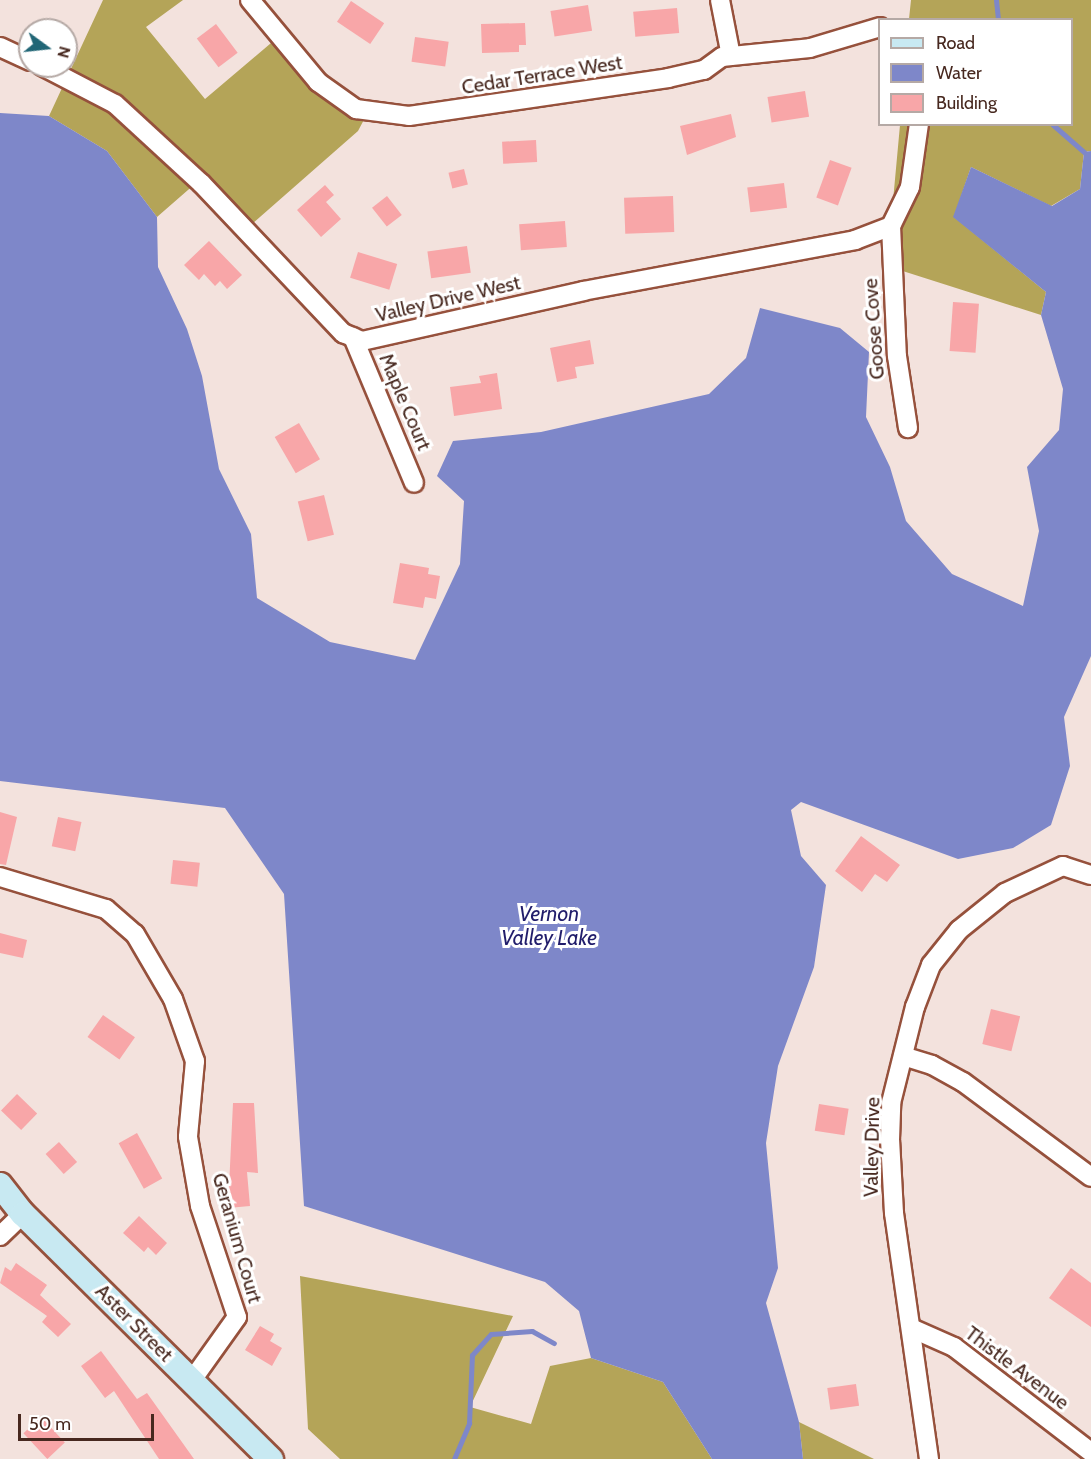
<!DOCTYPE html>
<style>
body{margin:0}
#map{position:relative;width:1091px;height:1459px;overflow:hidden;background:#f3e2dd;font-family:Cabin,sans-serif}
div>[style]{position:absolute}
[style*='--x']{left:calc(var(--x)*1px);top:calc(var(--y)*1px);width:calc(var(--w)*1px);rotate:calc(var(--a)*1deg)}
.forest>*{inset:0;background:#b4a458}
.water>*{inset:0;background:#7e87c9}
.stream>*{height:5px;margin:-2.5px;padding:0 2.5px;transform-origin:2.5px;border-radius:2.5px;background:#7e87c9}
.building>*{inset:0;background:#f8a6a8;transform-origin:0 0}
.roads{filter:drop-shadow(2px 0 #96513c) drop-shadow(-2px 0 #96513c) drop-shadow(0 2px #96513c) drop-shadow(0 -2px #96513c)}
.street>*{height:18px;margin:-9px;padding:0 9px;transform-origin:9px;border-radius:9px;background:#fff}
.secondary>*{height:24px;margin:-12px;padding:0 12px;transform-origin:12px;border-radius:12px;background:#c8e9f2}
span{translate:-50% -50%;white-space:nowrap;text-align:center;line-height:1.15;-webkit-text-stroke:6px #fff;paint-order:stroke}
.street-label{font-size:20px;color:#47281f}
.water-label{font-size:21px;color:#211d6b;font-style:italic}
.legend{position:absolute;left:878px;top:18px;width:195px;height:108px;box-sizing:border-box;background:#fff;border:2px solid #b5a9a5;margin:0;padding:8px 10px;list-style:none;font-size:18px;color:#47281f}
.legend li{display:flex;align-items:center;gap:12px;height:30px}
.legend b{width:30px;border:2px solid #b5a9a5}
.north{position:absolute;left:18px;top:18px;width:60px;height:60px;box-sizing:border-box;background:#fff;border:2px solid #b5a9a5;border-radius:50%;rotate:105deg;font-size:16px;font-weight:700;line-height:24px;text-align:center;color:#47281f}
.north::after{content:'';display:block;margin:auto;width:21px;height:27px;background:#216676;clip-path:polygon(50% 0,100% 100%,50% 72%,0 100%)}
.scale{position:absolute;left:18px;top:1414px;width:136px;height:27px;box-sizing:border-box;border:3px solid #47281f;border-top:0;padding-left:8px;font-size:18px;line-height:21px;white-space:nowrap;color:#47281f;-webkit-text-stroke:4px #fff;paint-order:stroke}
</style>
<div id="map">
<div class="forest">
<div style="clip-path:polygon(103px 0,183px 0,146px 27px,205px 99px,284px 32px,367px 114px,358px 131px,244px 231px,196px 183px,157px 217px,107px 151px,49px 116px)"></div>
<div style="clip-path:polygon(911px 0,1091px 0,1091px 151px,1084px 152px,1080px 189px,1051px 206px,971px 167px,954px 217px,1046px 292px,1041px 315px,887px 266px,900px 125px,1072px 124px,1072px 20px,909px 19px)"></div>
<div style="clip-path:polygon(300px 1276px,513px 1316px,470px 1407px,531px 1424px,550px 1366px,591px 1358px,663px 1382px,712px 1459px,340px 1459px,308px 1429px)"></div>
<div style="clip-path:polygon(799px 1422px,874px 1459px,803px 1459px)"></div>
</div>
<div class="water">
<div style="clip-path:polygon(0 113px,49px 116px,107px 151px,157px 217px,158px 267px,187px 329px,202px 376px,219px 469px,251px 534px,257px 598px,330px 642px,415px 660px,460px 564px,464px 501px,437px 476px,453px 441px,541px 432px,709px 394px,746px 358px,760px 308px,840px 328px,869px 352px,866px 417px,890px 467px,906px 521px,952px 574px,1023px 606px,1039px 531px,1027px 467px,1059px 430px,1063px 389px,1041px 315px,1046px 292px,953px 217px,971px 167px,1052px 206px,1080px 189px,1084px 152px,1091px 151px,1091px 656px,1064px 717px,1070px 766px,1051px 825px,1013px 848px,958px 859px,801px 802px,791px 810px,801px 856px,826px 885px,814px 967px,778px 1066px,766px 1143px,778px 1268px,766px 1303px,799px 1422px,803px 1459px,712px 1459px,663px 1382px,591px 1358px,579px 1311px,545px 1282px,304px 1206px,284px 894px,225px 808px,0 781px)"></div>
</div>
<div class="stream">
<div style="--x:996;--y:0;--w:20;--a:84"></div>
<div style="--x:1052;--y:124;--w:43;--a:41.2"></div>
<div style="--x:454;--y:1459;--w:39;--a:-67"></div>
<div style="--x:469;--y:1423;--w:68;--a:-87.5"></div>
<div style="--x:472;--y:1355;--w:28;--a:-48"></div>
<div style="--x:491;--y:1334;--w:41;--a:-4.2"></div>
<div style="--x:532;--y:1331;--w:25;--a:29"></div>
</div>
<div class="building">
<div style="left:351px;top:1px;width:40px;height:25px;rotate:34deg"></div>
<div style="left:588px;top:5px;width:26px;height:38px;rotate:81deg"></div>
<div style="left:677px;top:8px;width:25px;height:44px;rotate:85deg"></div>
<div style="clip-path:polygon(525px 23px,526px 45px,519px 45px,519px 52px,482px 53px,481px 24px)"></div>
<div style="left:216px;top:24px;width:36px;height:24px;rotate:53deg"></div>
<div style="left:415px;top:37px;width:34px;height:25px;rotate:8deg"></div>
<div style="left:805px;top:91px;width:26px;height:38px;rotate:81deg"></div>
<div style="clip-path:polygon(731px 114px,736px 137px,687px 155px,680px 126px)"></div>
<div style="left:536px;top:140px;width:22px;height:34px;rotate:87deg"></div>
<div style="left:830px;top:160px;width:23px;height:40px;rotate:20deg"></div>
<div style="left:464px;top:169px;width:16px;height:16px;rotate:76deg"></div>
<div style="left:784px;top:183px;width:25px;height:37px;rotate:83deg"></div>
<div style="clip-path:polygon(325px 185px,334px 195px,326px 202px,341px 219px,321px 237px,297px 210px)"></div>
<div style="left:387px;top:196px;width:24px;height:19px;rotate:52deg"></div>
<div style="left:673px;top:196px;width:36px;height:49px;rotate:88deg"></div>
<div style="left:565px;top:221px;width:26px;height:46px;rotate:86deg"></div>
<div style="clip-path:polygon(209px 241px,242px 275px,227px 289px,220px 281px,215px 286px,204px 274px,199px 280px,184px 265px)"></div>
<div style="left:467px;top:246px;width:27px;height:40px;rotate:82deg"></div>
<div style="left:358px;top:252px;width:41px;height:27px;rotate:17deg"></div>
<div style="left:953px;top:302px;width:26px;height:49px;rotate:4deg"></div>
<div style="clip-path:polygon(590px 340px,594px 364px,575px 367px,577px 378px,557px 382px,550px 348px)"></div>
<div style="clip-path:polygon(497px 373px,502px 409px,454px 416px,450px 387px,481px 383px,479px 376px)"></div>
<div style="left:299px;top:423px;width:42px;height:28px;rotate:60deg"></div>
<div style="left:324px;top:495px;width:41px;height:27px;rotate:76deg"></div>
<div style="clip-path:polygon(400px 563px,429px 568px,428px 574px,440px 576px,436px 599px,425px 597px,423px 608px,393px 603px)"></div>
<div style="clip-path:polygon(0 812px,17px 817px,6px 865px,0 864px)"></div>
<div style="left:58px;top:817px;width:24px;height:30px;rotate:12deg"></div>
<div style="clip-path:polygon(861px 836px,900px 865px,887px 882px,875px 874px,862px 892px,835px 871px)"></div>
<div style="left:173px;top:860px;width:27px;height:24px;rotate:6deg"></div>
<div style="clip-path:polygon(0 933px,27px 940px,23px 958px,0 953px)"></div>
<div style="left:991px;top:1009px;width:30px;height:36px;rotate:14deg"></div>
<div style="left:103px;top:1015px;width:39px;height:27px;rotate:35deg"></div>
<div style="left:17px;top:1094px;width:28px;height:23px;rotate:44deg"></div>
<div style="clip-path:polygon(233px 1103px,254px 1103px,258px 1173px,247px 1172px,250px 1206px,228px 1208px)"></div>
<div style="left:819px;top:1104px;width:30px;height:27px;rotate:9deg"></div>
<div style="left:137px;top:1133px;width:52px;height:21px;rotate:61deg"></div>
<div style="left:59px;top:1142px;width:27px;height:18px;rotate:48deg"></div>
<div style="clip-path:polygon(139px 1216px,167px 1243px,156px 1255px,148px 1247px,144px 1252px,123px 1233px)"></div>
<div style="clip-path:polygon(16px 1263px,47px 1285px,40px 1295px,71px 1324px,58px 1337px,42px 1322px,47px 1316px,0 1283px,5px 1267px,11px 1271px)"></div>
<div style="clip-path:polygon(1071px 1268px,1091px 1283px,1091px 1327px,1049px 1298px)"></div>
<div style="clip-path:polygon(260px 1326px,274px 1334px,270px 1341px,282px 1348px,272px 1366px,245px 1350px)"></div>
<div style="clip-path:polygon(101px 1351px,137px 1399px,147px 1393px,194px 1459px,159px 1459px,114px 1391px,105px 1398px,81px 1366px)"></div>
<div style="left:856px;top:1384px;width:22px;height:29px;rotate:82deg"></div>
<div style="left:41px;top:1417px;width:35px;height:24px;rotate:47deg"></div>
</div>
<div class="roads">
<div class="street">
<div style="--x:250;--y:0;--w:107;--a:50.3"></div>
<div style="--x:318;--y:82;--w:47;--a:35.4"></div>
<div style="--x:356;--y:109;--w:53;--a:7.5"></div>
<div style="--x:409;--y:116;--w:262;--a:-8.3"></div>
<div style="--x:668;--y:78;--w:37;--a:-13"></div>
<div style="--x:704;--y:70;--w:22;--a:-36"></div>
<div style="--x:722;--y:57;--w:88;--a:-5.8"></div>
<div style="--x:810;--y:48;--w:73;--a:-16.7"></div>
<div style="--x:720;--y:0;--w:57;--a:78.9"></div>
<div style="--x:0;--y:47;--w:33;--a:25"></div>
<div style="--x:42;--y:66;--w:82;--a:27.5"></div>
<div style="--x:115;--y:104;--w:117;--a:42.6"></div>
<div style="--x:201;--y:183;--w:207;--a:46.6"></div>
<div style="--x:343;--y:333;--w:21;--a:23"></div>
<div style="--x:362;--y:341;--w:227;--a:-12.7"></div>
<div style="--x:583;--y:291;--w:277;--a:-10.6"></div>
<div style="--x:855;--y:240;--w:39;--a:-21"></div>
<div style="--x:891;--y:226;--w:130;--a:87.4"></div>
<div style="--x:897;--y:356;--w:73;--a:81.3"></div>
<div style="--x:891;--y:226;--w:43;--a:-64"></div>
<div style="--x:910;--y:187;--w:64;--a:-81.9"></div>
<div style="--x:353;--y:337;--w:158;--a:67.3"></div>
<div style="--x:0;--y:877;--w:111;--a:16.8"></div>
<div style="--x:106;--y:909;--w:38;--a:41"></div>
<div style="--x:135;--y:934;--w:75;--a:59.7"></div>
<div style="--x:173;--y:999;--w:66;--a:70.5"></div>
<div style="--x:195;--y:1061;--w:76;--a:95.3"></div>
<div style="--x:188;--y:1137;--w:70;--a:80.1"></div>
<div style="--x:200;--y:1206;--w:117;--a:71.6"></div>
<div style="--x:237;--y:1317;--w:77;--a:125.5"></div>
<div style="--x:903;--y:1056;--w:30;--a:17"></div>
<div style="--x:932;--y:1065;--w:35;--a:29"></div>
<div style="--x:963;--y:1082;--w:159;--a:36.6"></div>
<div style="--x:0;--y:1236;--w:32;--a:-44"></div>
<div style="--x:911;--y:1328;--w:47;--a:23.8"></div>
<div style="--x:954;--y:1347;--w:173;--a:37.5"></div>
<div style="--x:929;--y:1459;--w:248;--a:-98.1"></div>
<div style="--x:894;--y:1213;--w:73;--a:-93.1"></div>
<div style="--x:890;--y:1140;--w:37;--a:-88"></div>
<div style="--x:891;--y:1103;--w:99;--a:-76"></div>
<div style="--x:915;--y:1007;--w:45;--a:-69.1"></div>
<div style="--x:931;--y:965;--w:45;--a:-51.3"></div>
<div style="--x:959;--y:930;--w:59;--a:-38.8"></div>
<div style="--x:1005;--y:893;--w:64;--a:-25"></div>
<div style="--x:1063;--y:866;--w:29;--a:18"></div>
</div>
<div class="secondary">
<div style="--x:0;--y:1185;--w:37;--a:52"></div>
<div style="--x:23;--y:1214;--w:349;--a:44.7"></div>
</div>
</div>
<div class="street-label">
<span style="left:542px;top:75px;rotate:-9deg">Cedar Terrace West</span>
<span style="left:448px;top:299px;rotate:-13deg">Valley Drive West</span>
<span style="left:874px;top:329px;rotate:-94deg">Goose Cove</span>
<span style="left:405px;top:402px;rotate:67deg">Maple Court</span>
<span style="left:872px;top:1147px;rotate:-89deg">Valley Drive</span>
<span style="left:237px;top:1238px;rotate:74deg">Geranium Court</span>
<span style="left:134px;top:1323px;rotate:45deg">Aster Street</span>
<span style="left:1017px;top:1368px;rotate:37deg">Thistle Avenue</span>
</div>
<div class="water-label">
<span style="left:549px;top:926px">Vernon<br>Valley Lake</span>
</div>
<ul class="legend">
<li><b style="height:8px;background:#c8e9f2"></b>Road</li>
<li><b style="height:16px;background:#7e87c9"></b>Water</li>
<li><b style="height:16px;background:#f8a6a8"></b>Building</li>
</ul>
<div class="north">N</div>
<div class="scale">50 m</div>
</div>
